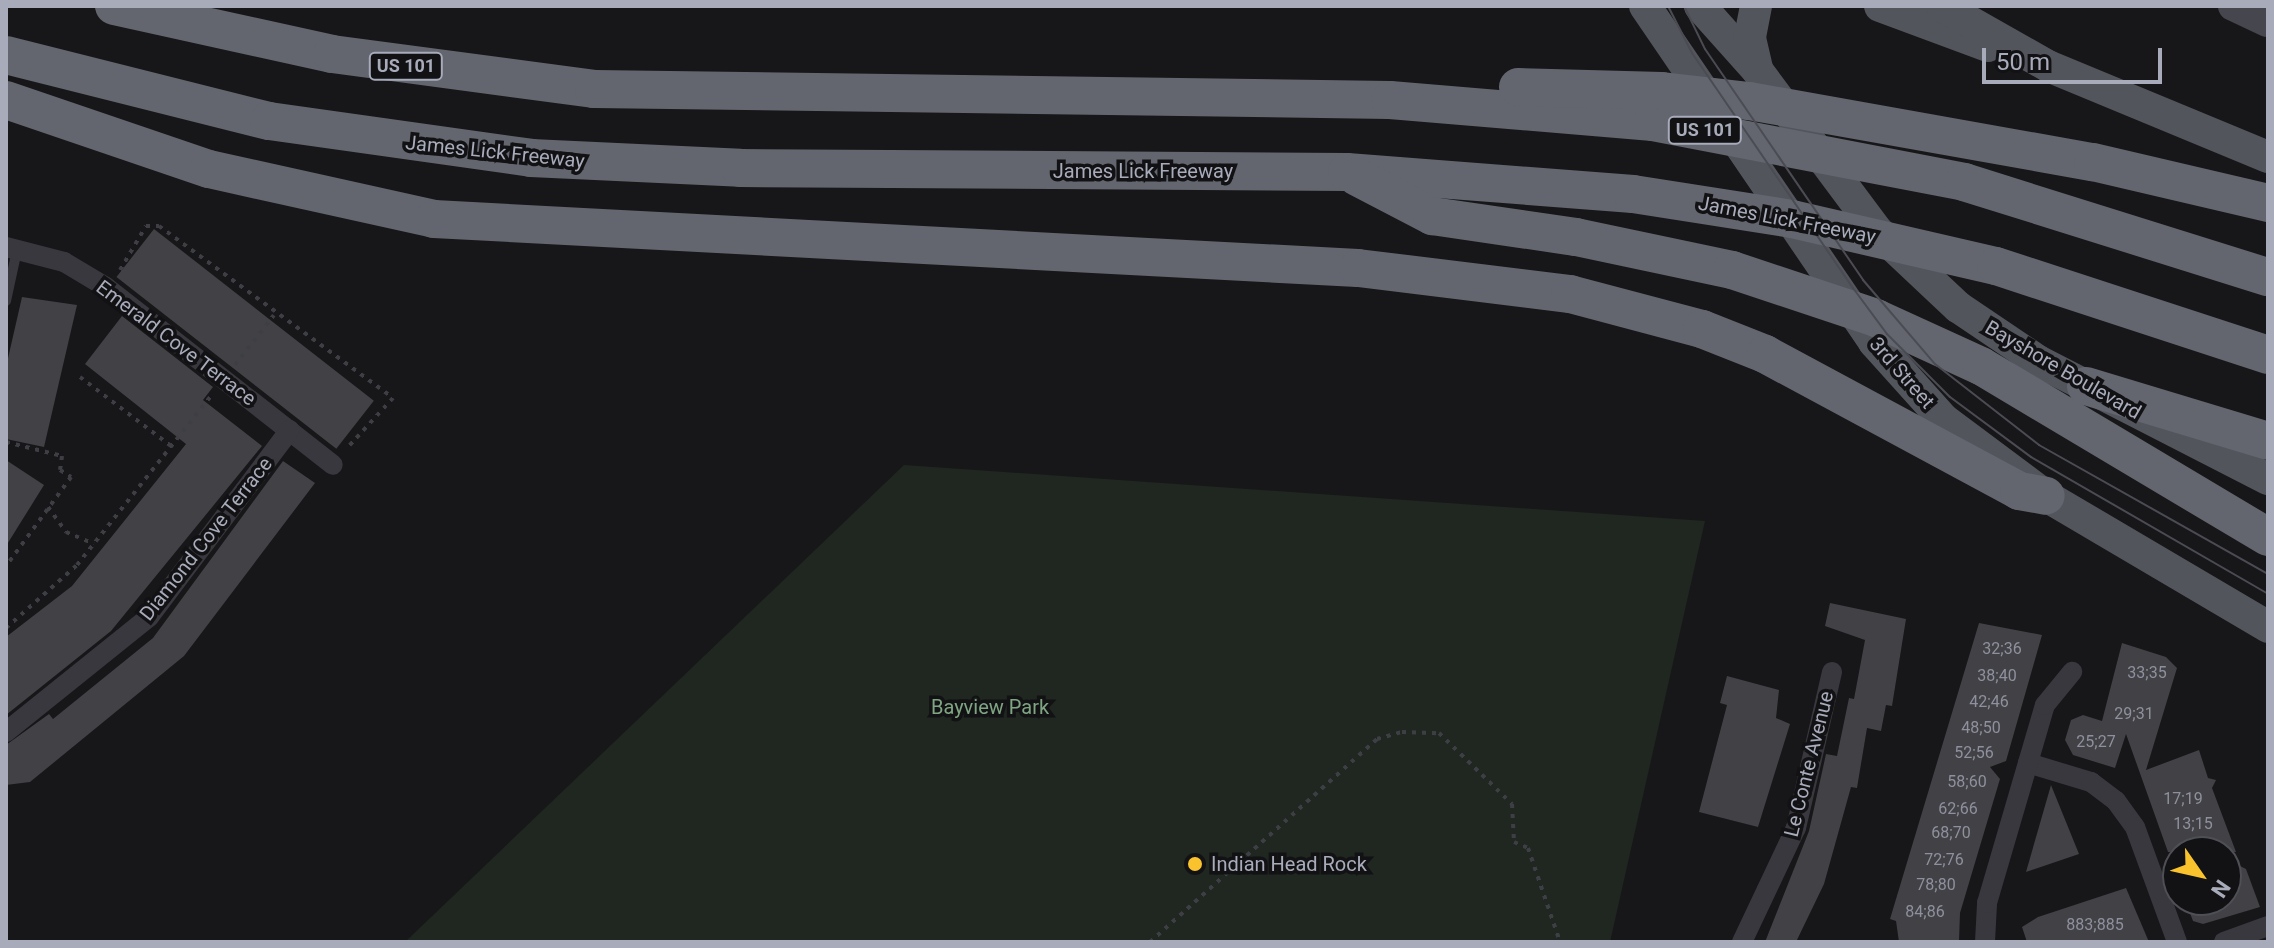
<!DOCTYPE html>
<style>
body{margin:0}
#map{position:relative;width:2274px;height:948px;overflow:hidden;background:#171719;font-family:Roboto,sans-serif}
div>[style]{position:absolute}
[style*='--x']{left:calc(var(--x)*1px);top:calc(var(--y)*1px);width:calc(var(--w)*1px);rotate:calc(var(--a)*1deg)}
.green>*{inset:0;background:#1f2720}
.building>*{inset:0;background:#414146;transform-origin:0 0}
.path>*{height:4px;margin-top:-2px;transform-origin:0;background:repeating-linear-gradient(90deg,#3e3f45 0 4px,transparent 0 10px)}
.lane>*{height:10px;margin:-5px;padding:0 5px;transform-origin:5px;border-radius:5px;background:#38383e}
.street>*{height:20px;margin:-10px;padding:0 10px;transform-origin:10px;border-radius:10px;background:#38383e}
.secondary>*{height:30px;margin:-15px;padding:0 15px;transform-origin:15px;border-radius:15px;background:#46474e}
.primary>*{height:32px;margin:-16px;padding:0 16px;transform-origin:16px;border-radius:16px;background:#53555d}
.highway>*{height:38px;margin:-19px;padding:0 19px;transform-origin:19px;border-radius:19px;background:#63666f}
.tram>*{height:2px;margin:-1px;padding:0 1px;transform-origin:1px;border-radius:1px;background:#4b4c53}
.dots>*{width:22px;height:22px;translate:-50% -50%;box-sizing:border-box;border:4px solid #121214;border-radius:50%}
span{translate:-50% -50%;white-space:nowrap;text-align:center;line-height:1.15;-webkit-text-stroke:7px #121214;paint-order:stroke}
.number-label{font-size:16px;color:#8e919d}
.number-label span{-webkit-text-stroke-width:0}
.shield-label span{padding:2px 6px;background:#121214;border:2px solid;border-radius:6px;-webkit-text-stroke-width:0}
.shield-label{font-size:18px;color:#a8acba;font-weight:700}
.street-label{font-size:20px;color:#a8acba}
.park-label{font-size:20px;color:#7fa583}
.poi-label{font-size:20px;color:#a8acba}
.left{translate:0 -50%;text-align:left}
.frame{position:absolute;inset:0;border:8px solid #a8acba;pointer-events:none}
.north{position:absolute;left:2162px;top:836px;width:80px;height:80px;box-sizing:border-box;background:#121214;border:2px solid #4e5056;border-radius:50%;rotate:124deg;font-size:22px;font-weight:700;line-height:32px;text-align:center;color:#a8acba}
.north::after{content:'';display:block;margin:auto;width:28px;height:36px;background:#fac32e;clip-path:polygon(50% 0,100% 100%,50% 72%,0 100%)}
.scale{position:absolute;left:1982px;top:48px;width:180px;height:36px;box-sizing:border-box;border:4px solid #a8acba;border-top:0;padding-left:10px;font-size:24px;line-height:28px;white-space:nowrap;color:#a8acba;-webkit-text-stroke:6px #121214;paint-order:stroke}
</style>
<div id="map">
<div class="green">
<div style="clip-path:polygon(904px 465px,1705px 521px,1610px 942px,405px 942px)"></div>
</div>
<div class="building">
<div style="left:154px;top:229px;width:279px;height:61px;rotate:38deg"></div>
<div style="clip-path:polygon(22px 297px,77px 305px,44px 447px,6px 439px,6px 367px)"></div>
<div style="clip-path:polygon(122px 316px,213px 387px,203px 400px,262px 446px,111px 631px,6px 715px,6px 637px,72px 586px,186px 444px,85px 364px)"></div>
<div style="clip-path:polygon(6px 460px,44px 485px,6px 546px)"></div>
<div style="clip-path:polygon(283px 461px,315px 483px,184px 656px,30px 782px,6px 785px,6px 745px,49px 714px,53px 719px,153px 638px)"></div>
<div style="clip-path:polygon(1830px 603px,1906px 619px,1892px 706px,1886px 705px,1881px 731px,1867px 728px,1857px 788px,1851px 787px,1824px 884px,1796px 942px,1765px 942px,1809px 831px,1826px 754px,1837px 756px,1849px 698px,1854px 699px,1865px 640px,1825px 626px)"></div>
<div style="clip-path:polygon(1979px 623px,2042px 635px,2006px 761px,1990px 767px,2000px 779px,1960px 913px,1959px 942px,1899px 942px,1896px 921px,1890px 919px)"></div>
<div style="clip-path:polygon(2122px 643px,2166px 657px,2177px 668px,2146px 770px,2199px 750px,2208px 778px,2216px 780px,2212px 788px,2236px 852px,2168px 852px,2126px 734px,2115px 768px,2073px 755px,2065px 740px,2071px 720px,2083px 715px,2102px 721px)"></div>
<div style="clip-path:polygon(1727px 676px,1779px 690px,1776px 718px,1790px 724px,1758px 827px,1699px 812px,1727px 705px,1720px 703px)"></div>
<div style="clip-path:polygon(2051px 785px,2079px 854px,2026px 872px)"></div>
<div style="clip-path:polygon(2226px 859px,2246px 869px,2260px 907px,2203px 924px,2193px 921px,2185px 900px,2226px 900px)"></div>
<div style="clip-path:polygon(2126px 888px,2149px 942px,2027px 942px,2022px 927px,2038px 917px)"></div>
</div>
<div class="path">
<div style="--x:120;--y:270;--w:51;--a:-59.4"></div>
<div style="--x:146;--y:226;--w:13;--a:0"></div>
<div style="--x:159;--y:226;--w:290;--a:36.3"></div>
<div style="--x:393;--y:398;--w:68;--a:132.6"></div>
<div style="--x:235;--y:365;--w:63;--a:-52"></div>
<div style="--x:80;--y:377;--w:114;--a:37.2"></div>
<div style="--x:6;--y:442;--w:58;--a:14"></div>
<div style="--x:62;--y:456;--w:14;--a:98"></div>
<div style="--x:60;--y:470;--w:13;--a:32"></div>
<div style="--x:71;--y:477;--w:110;--a:126.1"></div>
<div style="--x:48;--y:507;--w:31;--a:54"></div>
<div style="--x:66;--y:532;--w:30;--a:23"></div>
<div style="--x:6;--y:628;--w:95;--a:-41.6"></div>
<div style="--x:77;--y:565;--w:214;--a:-51.6"></div>
<div style="--x:1150;--y:942;--w:305;--a:-41.8"></div>
<div style="--x:1377;--y:739;--w:26;--a:-16"></div>
<div style="--x:1402;--y:732;--w:37;--a:2"></div>
<div style="--x:1439;--y:733;--w:102;--a:44.2"></div>
<div style="--x:1512;--y:804;--w:38;--a:87"></div>
<div style="--x:1514;--y:842;--w:15;--a:23"></div>
<div style="--x:1528;--y:848;--w:99;--a:71.2"></div>
</div>
<div class="lane">
<div style="--x:6;--y:301;--w:52;--a:-77.8"></div>
</div>
<div class="street">
<div style="--x:6;--y:247;--w:60;--a:14.5"></div>
<div style="--x:64;--y:262;--w:49;--a:30.8"></div>
<div style="--x:106;--y:287;--w:288;--a:38.1"></div>
<div style="--x:6;--y:732;--w:184;--a:-38.8"></div>
<div style="--x:149;--y:617;--w:234;--a:-53"></div>
<div style="--x:2028;--y:763;--w:66;--a:16.8"></div>
<div style="--x:2091;--y:782;--w:31;--a:37"></div>
<div style="--x:2116;--y:801;--w:32;--a:54"></div>
<div style="--x:2135;--y:827;--w:122;--a:69.9"></div>
<div style="--x:1742;--y:942;--w:126;--a:-64.7"></div>
<div style="--x:1796;--y:828;--w:160;--a:-77"></div>
<div style="--x:1985;--y:942;--w:39;--a:-87"></div>
<div style="--x:1987;--y:903;--w:206;--a:-73.7"></div>
<div style="--x:2045;--y:705;--w:43;--a:-50.7"></div>
<div style="--x:2224;--y:942;--w:47;--a:-20"></div>
</div>
<div class="secondary">
<div style="--x:2233;--y:6;--w:38;--a:25"></div>
</div>
<div class="primary">
<div style="--x:1645;--y:6;--w:407;--a:55.7"></div>
<div style="--x:1874;--y:342;--w:103;--a:48.1"></div>
<div style="--x:1943;--y:419;--w:129;--a:36.8"></div>
<div style="--x:2046;--y:496;--w:258;--a:30.5"></div>
<div style="--x:1700;--y:6;--w:86;--a:48.3"></div>
<div style="--x:1757;--y:70;--w:201;--a:53.3"></div>
<div style="--x:1877;--y:231;--w:111;--a:43.2"></div>
<div style="--x:1958;--y:307;--w:97;--a:34"></div>
<div style="--x:2038;--y:361;--w:259;--a:27.2"></div>
<div style="--x:1756;--y:6;--w:33;--a:101"></div>
<div style="--x:1750;--y:38;--w:32;--a:77"></div>
<div style="--x:1880;--y:6;--w:115;--a:20.3"></div>
<div style="--x:1942;--y:6;--w:122;--a:29.5"></div>
<div style="--x:2048;--y:66;--w:238;--a:22.5"></div>
</div>
<div class="highway">
<div style="--x:114;--y:6;--w:223;--a:12.4"></div>
<div style="--x:332;--y:54;--w:264;--a:7.6"></div>
<div style="--x:594;--y:89;--w:796;--a:0.79"></div>
<div style="--x:1390;--y:100;--w:264;--a:4.8"></div>
<div style="--x:1653;--y:122;--w:317;--a:10.9"></div>
<div style="--x:1964;--y:182;--w:318;--a:17.4"></div>
<div style="--x:6;--y:55;--w:271;--a:14.1"></div>
<div style="--x:269;--y:121;--w:265;--a:8"></div>
<div style="--x:531;--y:158;--w:209;--a:2.7"></div>
<div style="--x:740;--y:168;--w:607;--a:0.38"></div>
<div style="--x:1347;--y:172;--w:287;--a:4.4"></div>
<div style="--x:1633;--y:194;--w:161;--a:8.9"></div>
<div style="--x:1792;--y:219;--w:209;--a:13"></div>
<div style="--x:1996;--y:266;--w:286;--a:18.1"></div>
<div style="--x:1518;--y:87;--w:144;--a:1.6"></div>
<div style="--x:1662;--y:91;--w:88;--a:6.6"></div>
<div style="--x:1749;--y:101;--w:349;--a:10.1"></div>
<div style="--x:2093;--y:162;--w:180;--a:13.2"></div>
<div style="--x:6;--y:100;--w:214;--a:18.8"></div>
<div style="--x:209;--y:169;--w:230;--a:12.5"></div>
<div style="--x:434;--y:219;--w:925;--a:3.04"></div>
<div style="--x:1358;--y:268;--w:214;--a:7"></div>
<div style="--x:1570;--y:294;--w:137;--a:14.9"></div>
<div style="--x:1702;--y:329;--w:68;--a:21.6"></div>
<div style="--x:1765;--y:354;--w:289;--a:28.3"></div>
<div style="--x:2019;--y:491;--w:27;--a:10"></div>
<div style="--x:1357;--y:177;--w:85;--a:27.5"></div>
<div style="--x:1432;--y:216;--w:146;--a:8.3"></div>
<div style="--x:1576;--y:237;--w:159;--a:11.9"></div>
<div style="--x:1732;--y:270;--w:152;--a:18.4"></div>
<div style="--x:1876;--y:318;--w:115;--a:24.6"></div>
<div style="--x:1981;--y:366;--w:334;--a:30.8"></div>
<div style="--x:2086;--y:386;--w:190;--a:16.8"></div>
</div>
<div class="tram">
<div style="--x:1668;--y:6;--w:53;--a:62.9"></div>
<div style="--x:1692;--y:53;--w:285;--a:55.6"></div>
<div style="--x:1853;--y:288;--w:57;--a:53.5"></div>
<div style="--x:1887;--y:334;--w:89;--a:45"></div>
<div style="--x:1950;--y:397;--w:101;--a:36.5"></div>
<div style="--x:2031;--y:457;--w:274;--a:30"></div>
<div style="--x:1684;--y:6;--w:48;--a:64"></div>
<div style="--x:1705;--y:49;--w:280;--a:55.6"></div>
<div style="--x:1863;--y:280;--w:111;--a:49.4"></div>
<div style="--x:1935;--y:364;--w:132;--a:37.9"></div>
<div style="--x:2039;--y:445;--w:263;--a:29.4"></div>
</div>
<div class="dots">
<div style="left:1195px;top:864px;background:#fac32e"></div>
</div>
<div class="number-label">
<span style="left:2002px;top:649px">32;36</span>
<span style="left:2147px;top:673px">33;35</span>
<span style="left:1997px;top:676px">38;40</span>
<span style="left:1989px;top:702px">42;46</span>
<span style="left:2134px;top:714px">29;31</span>
<span style="left:1981px;top:728px">48;50</span>
<span style="left:2096px;top:742px">25;27</span>
<span style="left:1974px;top:753px">52;56</span>
<span style="left:1967px;top:782px">58;60</span>
<span style="left:2183px;top:799px">17;19</span>
<span style="left:1958px;top:809px">62;66</span>
<span style="left:2193px;top:824px">13;15</span>
<span style="left:1951px;top:833px">68;70</span>
<span style="left:1944px;top:860px">72;76</span>
<span style="left:1936px;top:885px">78;80</span>
<span style="left:1925px;top:912px">84;86</span>
<span style="left:2095px;top:925px">883;885</span>
</div>
<div class="shield-label">
<span style="left:406px;top:66px">US 101</span>
<span style="left:1705px;top:130px">US 101</span>
</div>
<div class="street-label">
<span style="left:495px;top:152px;rotate:6deg">James Lick Freeway</span>
<span style="left:1143px;top:171px">James Lick Freeway</span>
<span style="left:1787px;top:220px;rotate:11deg">James Lick Freeway</span>
<span style="left:176px;top:343px;rotate:37deg">Emerald Cove Terrace</span>
<span style="left:2063px;top:370px;rotate:30deg">Bayshore Boulevard</span>
<span style="left:1902px;top:373px;rotate:49deg">3rd Street</span>
<span style="left:206px;top:539px;rotate:-52deg">Diamond Cove Terrace</span>
<span style="left:1809px;top:764px;rotate:-76deg">Le Conte Avenue</span>
</div>
<div class="park-label">
<span style="left:990px;top:707px">Bayview Park</span>
</div>
<div class="poi-label">
<span class="left" style="left:1211px;top:864px">Indian Head Rock</span>
</div>
<div class="frame"></div>
<div class="north">N</div>
<div class="scale">50 m</div>
</div>
